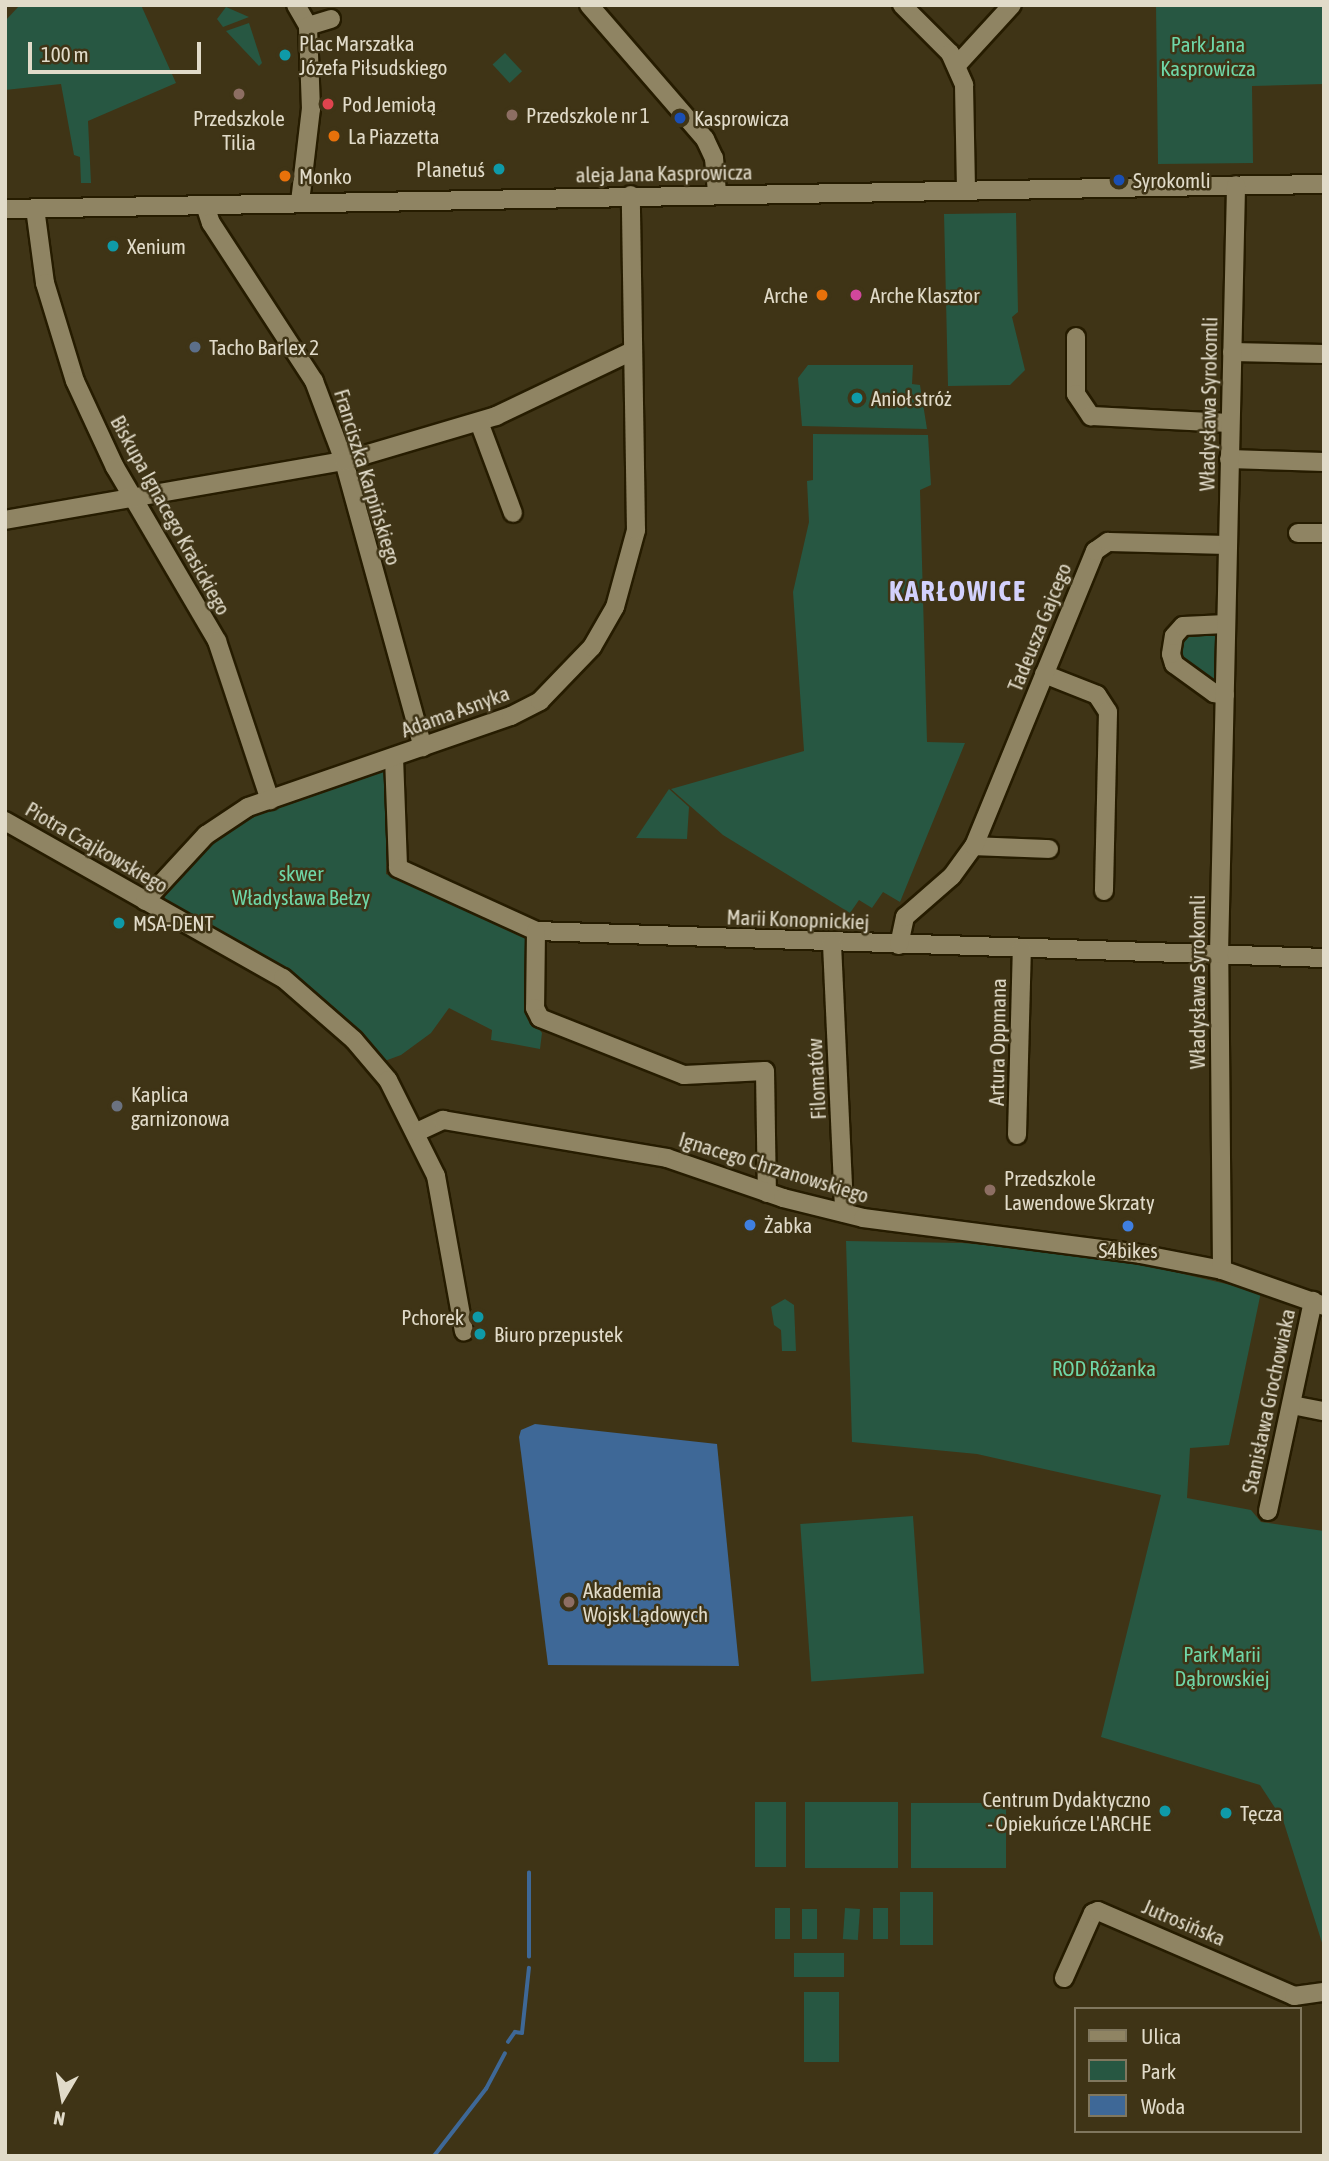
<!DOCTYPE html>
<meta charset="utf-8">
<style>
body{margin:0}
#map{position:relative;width:1329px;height:2161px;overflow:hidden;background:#3f3416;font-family:"Asap Condensed",sans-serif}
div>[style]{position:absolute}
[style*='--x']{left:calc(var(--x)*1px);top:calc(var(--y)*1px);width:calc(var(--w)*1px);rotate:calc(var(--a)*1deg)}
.green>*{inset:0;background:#275742;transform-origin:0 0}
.water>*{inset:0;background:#3e6897}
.stream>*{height:3.5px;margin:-1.75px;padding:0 1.75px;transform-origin:1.75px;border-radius:1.75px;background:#3e6897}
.roads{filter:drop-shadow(2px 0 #261c00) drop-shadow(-2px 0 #261c00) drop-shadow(0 2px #261c00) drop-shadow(0 -2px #261c00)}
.minor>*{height:18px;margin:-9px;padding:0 9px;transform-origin:9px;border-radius:9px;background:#8f8463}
.dots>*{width:19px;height:19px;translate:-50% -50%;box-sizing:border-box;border:4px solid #3f3416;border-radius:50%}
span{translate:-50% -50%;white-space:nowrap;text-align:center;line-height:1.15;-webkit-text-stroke:5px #3f3416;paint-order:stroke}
.poi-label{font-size:21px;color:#e1dbc9}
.left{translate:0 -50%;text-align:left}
.right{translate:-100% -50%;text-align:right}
.park-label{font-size:21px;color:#6fd7a8}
.street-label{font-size:21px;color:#e1dbc9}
.district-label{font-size:28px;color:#d3d1fc;font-weight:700;letter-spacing:2px}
.frame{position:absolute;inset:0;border:7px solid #e1dbc9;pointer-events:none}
.legend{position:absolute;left:1074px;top:2007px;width:228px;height:126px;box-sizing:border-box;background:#3f3416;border:2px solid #80775e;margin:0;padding:9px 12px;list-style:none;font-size:21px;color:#e1dbc9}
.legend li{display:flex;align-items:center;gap:14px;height:35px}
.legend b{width:35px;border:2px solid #80775e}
.north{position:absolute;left:28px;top:2063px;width:70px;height:70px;-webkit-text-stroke:5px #3f3416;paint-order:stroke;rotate:190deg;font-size:19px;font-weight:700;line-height:28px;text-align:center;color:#e1dbc9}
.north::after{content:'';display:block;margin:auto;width:24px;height:32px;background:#e1dbc9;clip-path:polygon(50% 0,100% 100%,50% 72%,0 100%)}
.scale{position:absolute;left:28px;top:42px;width:173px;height:32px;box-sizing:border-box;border:4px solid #e1dbc9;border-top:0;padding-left:9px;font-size:21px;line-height:24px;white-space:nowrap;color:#e1dbc9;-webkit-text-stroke:5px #3f3416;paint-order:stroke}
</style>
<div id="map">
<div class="green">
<div style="clip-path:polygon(20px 5px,141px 5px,176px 83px,88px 121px,91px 183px,81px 183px,80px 157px,74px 155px,61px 84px,5px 90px,5px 21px)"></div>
<div style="clip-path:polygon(1156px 5px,1324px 5px,1324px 84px,1252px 86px,1253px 163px,1158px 164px)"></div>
<div style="clip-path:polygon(226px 7px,249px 17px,223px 27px,217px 19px)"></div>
<div style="clip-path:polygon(249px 23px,262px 63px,259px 66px,226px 31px)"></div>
<div style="left:505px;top:53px;width:25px;height:17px;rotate:47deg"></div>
<div style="clip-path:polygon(1016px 213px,1018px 312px,1012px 317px,1025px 370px,1010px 385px,948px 386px,944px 214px)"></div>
<div style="clip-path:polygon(808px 365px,913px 365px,912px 384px,920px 385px,927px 429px,802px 426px,798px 378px)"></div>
<div style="clip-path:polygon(813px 434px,928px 435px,931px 485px,920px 490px,927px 742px,965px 743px,900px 902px,883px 892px,872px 908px,859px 900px,850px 913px,723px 835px,671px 789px,804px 751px,793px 592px,809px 522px,807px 481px,813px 480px)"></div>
<div style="clip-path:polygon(1191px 633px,1217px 633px,1215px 685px,1179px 662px,1180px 639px)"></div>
<div style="clip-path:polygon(377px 770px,387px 772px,389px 780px,386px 874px,525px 938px,528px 1014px,542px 1033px,540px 1049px,491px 1040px,492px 1030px,449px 1008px,431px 1033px,401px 1055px,382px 1062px,344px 1021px,167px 907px,164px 893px,212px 838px,250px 814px)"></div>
<div style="clip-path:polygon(669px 789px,689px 807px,687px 839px,636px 838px)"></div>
<div style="clip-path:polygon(846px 1241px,963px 1243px,1110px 1257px,1261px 1292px,1229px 1445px,1190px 1448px,1187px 1498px,1251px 1510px,1261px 1522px,1324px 1531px,1324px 1949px,1283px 1820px,1260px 1785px,1101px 1737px,1161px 1495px,977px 1454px,852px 1442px)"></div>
<div style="clip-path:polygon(785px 1299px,794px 1305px,796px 1351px,782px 1351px,781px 1330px,774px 1325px,771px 1307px)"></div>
<div style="left:913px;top:1516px;width:158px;height:113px;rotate:86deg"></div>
<div style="left:755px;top:1802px;width:31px;height:65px"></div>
<div style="left:805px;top:1802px;width:93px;height:66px"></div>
<div style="left:911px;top:1803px;width:95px;height:65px"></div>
<div style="left:900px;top:1892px;width:33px;height:53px"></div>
<div style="left:790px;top:1908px;width:31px;height:15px;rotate:90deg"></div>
<div style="left:845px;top:1908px;width:15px;height:31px;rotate:4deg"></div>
<div style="left:873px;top:1908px;width:15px;height:31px"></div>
<div style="left:802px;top:1909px;width:15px;height:30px"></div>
<div style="left:794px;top:1953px;width:50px;height:24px"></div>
<div style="left:804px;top:1992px;width:35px;height:70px"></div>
</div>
<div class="water">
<div style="clip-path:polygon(535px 1424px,717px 1444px,739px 1666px,548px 1665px,519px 1437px,521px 1430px)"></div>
</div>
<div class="stream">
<div style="--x:529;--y:1957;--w:84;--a:-90"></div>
<div style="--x:508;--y:2042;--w:12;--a:-55"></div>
<div style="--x:515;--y:2032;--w:7;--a:8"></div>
<div style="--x:522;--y:2033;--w:65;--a:-83.9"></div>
<div style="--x:434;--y:2156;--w:85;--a:-52.2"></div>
<div style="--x:486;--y:2089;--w:40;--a:-62"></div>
</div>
<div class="roads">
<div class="minor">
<div style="--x:296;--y:5;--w:24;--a:60"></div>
<div style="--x:589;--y:5;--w:177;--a:49.1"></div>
<div style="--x:705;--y:139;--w:21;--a:65"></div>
<div style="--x:714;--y:158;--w:37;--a:85"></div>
<div style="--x:902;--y:5;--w:68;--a:45"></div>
<div style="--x:950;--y:53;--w:35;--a:66"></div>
<div style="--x:964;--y:85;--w:104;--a:88.9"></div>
<div style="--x:957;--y:65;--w:81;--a:-47.5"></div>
<div style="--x:300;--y:202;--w:94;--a:-83.3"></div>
<div style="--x:311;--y:109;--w:83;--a:-92.1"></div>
<div style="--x:308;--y:26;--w:24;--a:-17"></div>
<div style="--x:205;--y:205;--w:19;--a:72"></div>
<div style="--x:211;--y:223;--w:189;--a:56.9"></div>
<div style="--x:314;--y:381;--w:85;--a:69.4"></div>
<div style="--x:344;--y:461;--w:297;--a:74.6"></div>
<div style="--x:35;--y:208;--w:76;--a:82.4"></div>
<div style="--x:45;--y:283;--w:102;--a:73"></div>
<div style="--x:75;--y:381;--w:95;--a:65.1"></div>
<div style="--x:115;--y:467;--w:202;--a:59.6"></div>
<div style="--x:217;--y:641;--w:168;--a:71.6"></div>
<div style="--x:5;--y:209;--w:1319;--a:-1.09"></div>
<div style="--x:1076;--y:337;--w:57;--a:90"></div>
<div style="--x:1076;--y:394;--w:27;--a:56"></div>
<div style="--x:1091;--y:416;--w:139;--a:2.9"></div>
<div style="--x:1232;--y:352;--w:92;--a:1.2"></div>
<div style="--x:479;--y:422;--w:97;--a:69.5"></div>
<div style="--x:1229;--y:459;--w:95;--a:1.8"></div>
<div style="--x:5;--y:520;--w:344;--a:-9.9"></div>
<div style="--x:344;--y:461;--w:159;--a:-16.5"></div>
<div style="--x:496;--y:416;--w:151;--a:-25.5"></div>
<div style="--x:1298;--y:533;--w:26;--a:0"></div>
<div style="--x:1044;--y:674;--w:57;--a:21.6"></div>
<div style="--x:1097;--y:695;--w:20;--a:57"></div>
<div style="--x:1108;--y:712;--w:179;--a:91.3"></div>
<div style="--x:1225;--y:695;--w:11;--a:-170"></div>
<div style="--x:1214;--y:693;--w:49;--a:-144.1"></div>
<div style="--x:1174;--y:664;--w:10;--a:-107"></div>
<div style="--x:1171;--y:654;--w:18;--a:-81"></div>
<div style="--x:1174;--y:636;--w:13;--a:-48"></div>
<div style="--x:1183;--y:626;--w:43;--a:-2.7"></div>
<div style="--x:394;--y:757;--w:111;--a:87.9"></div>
<div style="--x:398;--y:868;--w:152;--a:24.5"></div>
<div style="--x:536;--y:931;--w:788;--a:1.96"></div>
<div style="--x:5;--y:821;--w:319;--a:29.5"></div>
<div style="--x:283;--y:978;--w:94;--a:41.1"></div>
<div style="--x:354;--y:1040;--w:52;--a:49.6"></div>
<div style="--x:388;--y:1080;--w:107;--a:63.4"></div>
<div style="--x:436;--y:1176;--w:158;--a:79.8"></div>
<div style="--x:974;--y:846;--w:75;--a:2.3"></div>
<div style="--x:145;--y:901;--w:90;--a:-47.3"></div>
<div style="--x:206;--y:835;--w:50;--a:-33.7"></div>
<div style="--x:248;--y:807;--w:278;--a:-19.1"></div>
<div style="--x:511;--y:716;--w:33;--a:-27"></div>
<div style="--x:540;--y:701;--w:75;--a:-46.1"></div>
<div style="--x:592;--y:647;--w:46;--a:-60.1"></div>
<div style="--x:615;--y:607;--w:80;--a:-74.7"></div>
<div style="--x:636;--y:530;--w:335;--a:-90.9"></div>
<div style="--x:536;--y:931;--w:77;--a:90.7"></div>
<div style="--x:535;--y:1008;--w:11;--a:63"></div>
<div style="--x:540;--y:1018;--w:155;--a:21.6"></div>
<div style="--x:684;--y:1075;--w:81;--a:-2.8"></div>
<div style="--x:765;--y:1071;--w:122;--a:89.1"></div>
<div style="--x:832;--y:944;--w:269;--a:87.4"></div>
<div style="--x:899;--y:945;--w:29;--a:-78"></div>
<div style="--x:905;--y:917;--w:62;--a:-41.1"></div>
<div style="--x:952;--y:876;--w:37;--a:-54"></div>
<div style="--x:974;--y:846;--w:319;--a:-67.7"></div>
<div style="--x:1095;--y:551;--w:16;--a:-35"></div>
<div style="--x:1108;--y:542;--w:120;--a:1.4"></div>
<div style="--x:417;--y:1132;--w:29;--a:-25"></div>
<div style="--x:443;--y:1120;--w:227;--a:9.6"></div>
<div style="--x:667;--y:1158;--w:123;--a:19"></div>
<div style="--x:783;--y:1198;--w:82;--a:14"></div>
<div style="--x:863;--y:1218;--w:279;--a:7.4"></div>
<div style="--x:1140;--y:1254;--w:84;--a:11"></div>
<div style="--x:1222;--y:1270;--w:108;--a:19.4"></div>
<div style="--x:1017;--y:1135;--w:186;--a:-88.5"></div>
<div style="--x:1222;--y:1270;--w:316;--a:-90.5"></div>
<div style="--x:1219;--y:954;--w:769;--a:-88.73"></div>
<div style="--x:1292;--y:1405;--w:33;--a:11"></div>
<div style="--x:1268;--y:1511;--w:215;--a:-77.9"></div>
<div style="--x:1064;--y:1978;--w:71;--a:-66"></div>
<div style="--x:1093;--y:1913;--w:5;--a:-22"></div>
<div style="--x:1098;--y:1911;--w:214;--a:23.4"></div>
<div style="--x:1294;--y:1996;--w:30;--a:-8"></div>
</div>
</div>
<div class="dots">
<div style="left:285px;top:55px;background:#0f9aa8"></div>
<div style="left:239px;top:94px;background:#8d6e63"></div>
<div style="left:328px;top:104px;background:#e0444e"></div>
<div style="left:512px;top:115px;background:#8d6e63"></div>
<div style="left:680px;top:118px;background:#1a4fb4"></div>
<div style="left:334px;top:136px;background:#e8710a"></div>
<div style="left:499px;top:169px;background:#0f9aa8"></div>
<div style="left:285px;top:176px;background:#e8710a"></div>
<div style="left:1119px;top:180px;background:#1a4fb4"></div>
<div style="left:113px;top:246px;background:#0f9aa8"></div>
<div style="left:822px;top:295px;background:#e8710a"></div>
<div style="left:856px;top:295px;background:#d1479c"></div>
<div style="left:195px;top:347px;background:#5c6f8a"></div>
<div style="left:857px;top:398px;background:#0f9aa8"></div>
<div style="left:119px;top:923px;background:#0f9aa8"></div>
<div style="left:117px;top:1106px;background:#6b7280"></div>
<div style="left:990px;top:1190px;background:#8d6e63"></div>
<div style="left:750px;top:1225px;background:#3f7fe0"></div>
<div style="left:1128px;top:1226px;background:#3f7fe0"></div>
<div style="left:478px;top:1317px;background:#0f9aa8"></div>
<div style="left:480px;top:1334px;background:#0f9aa8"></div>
<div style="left:569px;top:1602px;background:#8d6e63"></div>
<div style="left:1165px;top:1811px;background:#0f9aa8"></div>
<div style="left:1226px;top:1813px;background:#0f9aa8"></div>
</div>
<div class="poi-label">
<span class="left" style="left:299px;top:55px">Plac Marszałka<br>Józefa Piłsudskiego</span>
<span class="left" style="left:342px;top:104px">Pod Jemiołą</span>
<span class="left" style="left:526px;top:115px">Przedszkole nr 1</span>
<span style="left:239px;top:130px">Przedszkole<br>Tilia</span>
<span class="left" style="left:694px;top:118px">Kasprowicza</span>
<span class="left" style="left:348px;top:136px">La Piazzetta</span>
<span class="right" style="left:485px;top:169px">Planetuś</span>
<span class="left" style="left:299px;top:176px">Monko</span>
<span class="left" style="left:1133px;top:180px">Syrokomli</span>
<span class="left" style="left:127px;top:246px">Xenium</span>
<span class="right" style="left:808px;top:295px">Arche</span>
<span class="left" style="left:870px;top:295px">Arche Klasztor</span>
<span class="left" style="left:209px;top:347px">Tacho Barlex 2</span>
<span class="left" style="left:871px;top:398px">Anioł stróż</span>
<span class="left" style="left:133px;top:923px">MSA-DENT</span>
<span class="left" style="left:131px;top:1106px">Kaplica<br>garnizonowa</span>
<span class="left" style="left:1004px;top:1190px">Przedszkole<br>Lawendowe Skrzaty</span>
<span class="left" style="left:764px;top:1225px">Żabka</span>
<span style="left:1128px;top:1250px">S4bikes</span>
<span class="right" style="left:464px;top:1317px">Pchorek</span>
<span class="left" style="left:494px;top:1334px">Biuro przepustek</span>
<span class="left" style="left:583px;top:1602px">Akademia<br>Wojsk Lądowych</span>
<span class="right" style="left:1151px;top:1811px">Centrum Dydaktyczno<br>- Opiekuńcze L'ARCHE</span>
<span class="left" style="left:1240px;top:1813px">Tęcza</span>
</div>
<div class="park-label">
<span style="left:1208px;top:56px">Park Jana<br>Kasprowicza</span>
<span style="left:301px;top:885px">skwer<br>Władysława Bełzy</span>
<span style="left:1104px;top:1368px">ROD Różanka</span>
<span style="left:1222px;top:1666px">Park Marii<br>Dąbrowskiej</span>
</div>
<div class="street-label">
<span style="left:664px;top:173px;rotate:-1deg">aleja Jana Kasprowicza</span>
<span style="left:1208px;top:404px;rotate:-89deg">Władysława Syrokomli</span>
<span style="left:368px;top:477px;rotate:73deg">Franciszka Karpińskiego</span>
<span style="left:171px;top:515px;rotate:61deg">Biskupa Ignacego Krasickiego</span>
<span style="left:1039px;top:627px;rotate:-68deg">Tadeusza Gajcego</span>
<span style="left:455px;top:711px;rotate:-20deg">Adama Asnyka</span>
<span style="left:97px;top:847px;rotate:30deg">Piotra Czajkowskiego</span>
<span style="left:798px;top:919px;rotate:2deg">Marii Konopnickiej</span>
<span style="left:1197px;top:982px;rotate:-90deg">Władysława Syrokomli</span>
<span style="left:997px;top:1042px;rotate:-89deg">Artura Oppmana</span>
<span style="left:816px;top:1079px;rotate:-93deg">Filomatów</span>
<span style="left:774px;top:1167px;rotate:17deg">Ignacego Chrzanowskiego</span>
<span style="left:1268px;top:1401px;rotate:-78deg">Stanisława Grochowiaka</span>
<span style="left:1184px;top:1922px;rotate:23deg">Jutrosińska</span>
</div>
<div class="district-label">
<span style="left:958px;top:591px">KARŁOWICE</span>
</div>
<div class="frame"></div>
<ul class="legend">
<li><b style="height:9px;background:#8f8463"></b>Ulica</li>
<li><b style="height:19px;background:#275742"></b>Park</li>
<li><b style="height:19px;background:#3e6897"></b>Woda</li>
</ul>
<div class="north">N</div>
<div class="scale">100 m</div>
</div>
